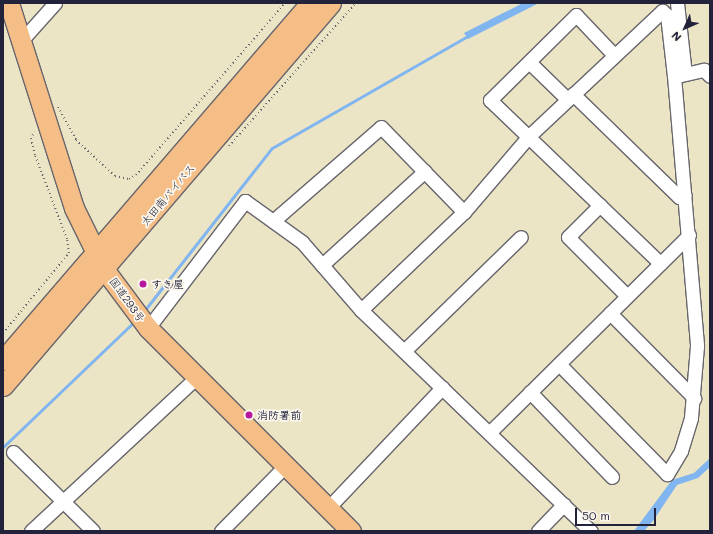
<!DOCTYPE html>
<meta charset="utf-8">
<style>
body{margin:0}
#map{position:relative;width:713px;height:534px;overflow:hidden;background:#ebe5c6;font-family:Mali,"Klee One",sans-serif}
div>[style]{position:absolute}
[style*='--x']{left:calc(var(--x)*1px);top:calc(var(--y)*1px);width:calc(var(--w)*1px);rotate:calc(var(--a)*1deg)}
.water>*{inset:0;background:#81b5ef}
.stream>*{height:3px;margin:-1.5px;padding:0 1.5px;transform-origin:1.5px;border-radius:1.5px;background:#81b5ef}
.path>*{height:2px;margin-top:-1px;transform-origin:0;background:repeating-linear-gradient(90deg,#68666c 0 1px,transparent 0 4px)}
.roads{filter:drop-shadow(1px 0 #68666c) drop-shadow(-1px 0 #68666c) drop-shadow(0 1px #68666c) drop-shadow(0 -1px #68666c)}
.minor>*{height:13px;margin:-6.5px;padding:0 6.5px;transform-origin:6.5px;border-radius:6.5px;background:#fff}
.highway>*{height:19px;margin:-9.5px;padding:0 9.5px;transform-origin:9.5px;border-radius:9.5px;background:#f6be87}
.dots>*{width:11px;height:11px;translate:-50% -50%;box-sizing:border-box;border:2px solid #fbf7ec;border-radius:50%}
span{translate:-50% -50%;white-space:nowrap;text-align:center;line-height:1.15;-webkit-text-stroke:3.5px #fbf7ec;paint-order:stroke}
.street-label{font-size:11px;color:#22223b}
.poi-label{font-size:11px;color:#22223b;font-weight:700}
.left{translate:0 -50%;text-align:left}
.frame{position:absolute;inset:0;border:4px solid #22223b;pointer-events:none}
.north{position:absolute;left:665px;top:8px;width:40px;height:40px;-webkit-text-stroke:3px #fbf7ec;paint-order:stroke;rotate:225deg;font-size:11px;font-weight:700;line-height:16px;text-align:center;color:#22223b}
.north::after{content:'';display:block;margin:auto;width:14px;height:18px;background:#22223b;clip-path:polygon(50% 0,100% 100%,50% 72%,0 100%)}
.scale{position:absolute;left:575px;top:508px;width:81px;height:18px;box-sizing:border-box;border:2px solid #22223b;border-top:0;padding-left:5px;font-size:12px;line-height:14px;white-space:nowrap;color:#22223b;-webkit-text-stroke:3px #fbf7ec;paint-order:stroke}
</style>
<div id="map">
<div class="water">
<div style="clip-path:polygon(523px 3px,539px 3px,468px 39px,464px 33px)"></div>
<div style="clip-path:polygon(710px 458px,710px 467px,698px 478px,677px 485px,653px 521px,644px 531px,634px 531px,672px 480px,694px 473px)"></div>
</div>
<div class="stream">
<div style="--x:144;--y:311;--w:207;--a:-51.9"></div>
<div style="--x:272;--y:148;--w:227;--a:-29.8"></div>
<div style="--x:3;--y:447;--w:182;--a:-43.7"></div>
</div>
<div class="path">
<div style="--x:58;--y:107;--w:38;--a:61"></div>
<div style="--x:76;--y:140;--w:53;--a:42.7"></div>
<div style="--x:115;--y:176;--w:14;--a:12"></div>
<div style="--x:129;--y:179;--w:8;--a:-30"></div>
<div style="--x:136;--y:175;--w:228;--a:-49.1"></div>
<div style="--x:229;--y:146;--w:191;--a:-48.4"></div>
<div style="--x:3;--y:333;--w:104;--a:-50.5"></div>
<div style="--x:69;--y:253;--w:14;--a:-98"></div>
<div style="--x:67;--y:239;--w:90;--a:-110.9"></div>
<div style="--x:35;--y:155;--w:16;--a:-104"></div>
<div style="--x:31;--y:139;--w:8;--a:-67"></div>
</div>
<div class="roads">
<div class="minor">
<div style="--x:677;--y:3;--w:71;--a:83.6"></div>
<div style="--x:21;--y:41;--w:51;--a:-48.2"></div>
<div style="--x:614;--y:55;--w:55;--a:-133.5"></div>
<div style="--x:576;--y:15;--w:121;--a:135.3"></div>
<div style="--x:490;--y:100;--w:236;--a:43.8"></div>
<div style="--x:529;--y:62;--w:53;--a:44.2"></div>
<div style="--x:677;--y:76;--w:28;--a:-13"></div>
<div style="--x:704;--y:70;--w:8;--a:45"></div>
<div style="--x:573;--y:94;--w:148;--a:44.2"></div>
<div style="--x:679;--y:197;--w:6;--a:-18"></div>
<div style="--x:600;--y:205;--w:45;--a:135"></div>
<div style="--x:568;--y:237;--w:83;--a:45"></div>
<div style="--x:273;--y:221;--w:143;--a:-41"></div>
<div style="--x:381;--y:127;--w:119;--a:45.7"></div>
<div style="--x:322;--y:265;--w:139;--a:-42.4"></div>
<div style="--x:361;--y:310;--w:142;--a:-43.6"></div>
<div style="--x:464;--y:212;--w:100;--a:-49.5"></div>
<div style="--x:529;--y:136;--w:183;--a:-43.2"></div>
<div style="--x:662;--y:11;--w:6;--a:39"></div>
<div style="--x:667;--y:15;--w:61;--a:83.5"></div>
<div style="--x:674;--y:76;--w:271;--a:85.1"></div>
<div style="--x:697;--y:346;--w:72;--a:94.8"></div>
<div style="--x:691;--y:418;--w:34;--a:107"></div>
<div style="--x:681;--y:451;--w:27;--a:121"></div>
<div style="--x:667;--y:474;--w:154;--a:-134.5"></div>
<div style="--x:610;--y:313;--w:120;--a:45.3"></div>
<div style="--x:148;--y:328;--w:160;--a:-52.6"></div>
<div style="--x:245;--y:201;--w:70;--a:35.7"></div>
<div style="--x:302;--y:242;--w:90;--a:49.1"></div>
<div style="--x:361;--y:310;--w:319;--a:43.9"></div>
<div style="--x:404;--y:351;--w:163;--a:-44.3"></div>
<div style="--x:530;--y:392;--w:118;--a:46"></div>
<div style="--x:490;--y:432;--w:280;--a:-44.7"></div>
<div style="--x:13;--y:452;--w:112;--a:44.6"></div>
<div style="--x:328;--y:508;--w:166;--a:-46.5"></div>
<div style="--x:31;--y:531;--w:226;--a:-42.9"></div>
<div style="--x:221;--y:531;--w:93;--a:-45.4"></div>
<div style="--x:538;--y:531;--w:37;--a:-46"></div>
</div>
<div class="highway">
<div style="--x:9;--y:3;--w:215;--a:72.4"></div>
<div style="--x:74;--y:208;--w:68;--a:63.8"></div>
<div style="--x:104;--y:269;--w:74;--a:53.3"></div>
<div style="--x:148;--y:328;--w:287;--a:45"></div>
<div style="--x:3;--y:360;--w:471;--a:-49.3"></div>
<div style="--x:3;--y:386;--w:504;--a:-49.42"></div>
</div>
</div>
<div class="dots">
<div style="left:143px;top:284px;background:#b5179e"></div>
<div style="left:249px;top:415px;background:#b5179e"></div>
</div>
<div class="street-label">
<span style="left:168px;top:195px;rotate:-50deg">太田南バイパス</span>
<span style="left:127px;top:300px;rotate:54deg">国道293号</span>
</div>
<div class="poi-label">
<span class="left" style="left:151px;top:284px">すき屋</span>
<span class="left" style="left:257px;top:415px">消防署前</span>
</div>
<div class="frame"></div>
<div class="north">N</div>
<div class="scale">50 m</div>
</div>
